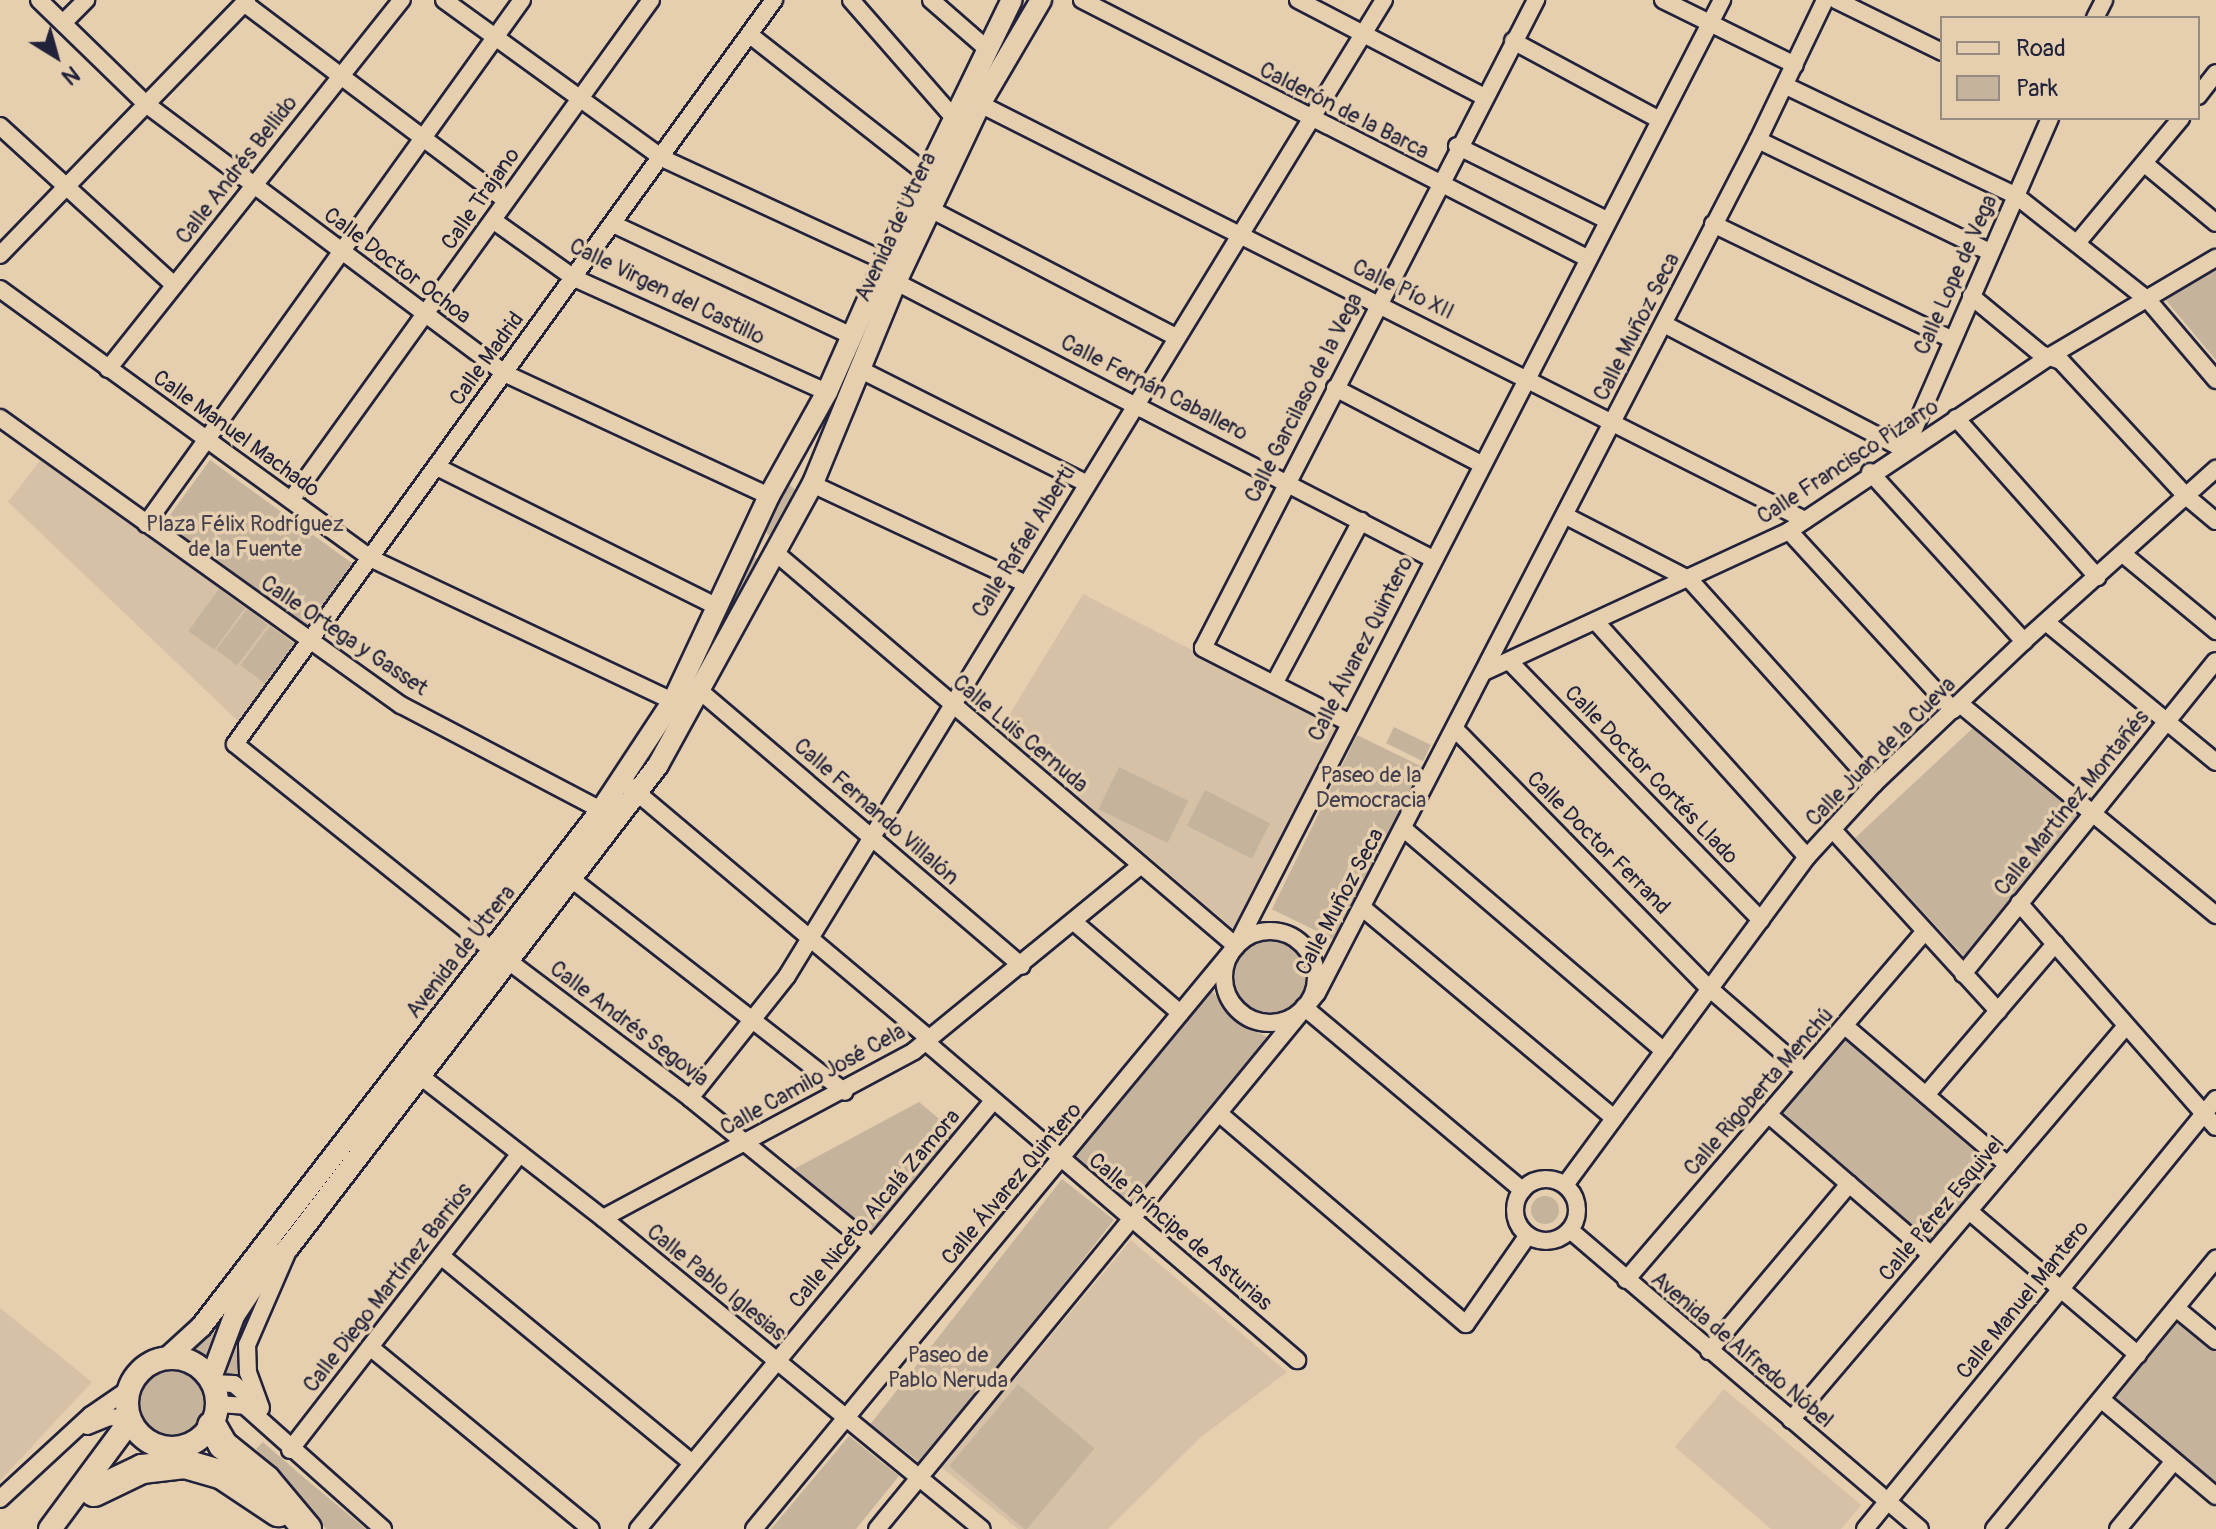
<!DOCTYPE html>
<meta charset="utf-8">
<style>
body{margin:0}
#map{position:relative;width:2216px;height:1529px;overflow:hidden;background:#e5cfaf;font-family:Pangolin,sans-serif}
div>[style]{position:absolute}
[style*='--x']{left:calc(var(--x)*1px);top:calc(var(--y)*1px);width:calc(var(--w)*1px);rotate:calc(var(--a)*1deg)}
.built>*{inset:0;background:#d6c1a6}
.green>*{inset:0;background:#c6b39c;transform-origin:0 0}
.round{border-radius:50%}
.roads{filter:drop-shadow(2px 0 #22223b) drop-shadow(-2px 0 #22223b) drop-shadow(0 2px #22223b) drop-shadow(0 -2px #22223b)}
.minor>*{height:16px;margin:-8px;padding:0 8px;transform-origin:8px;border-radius:8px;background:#e5cfaf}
.minor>.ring{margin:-8px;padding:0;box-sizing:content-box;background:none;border:16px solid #e5cfaf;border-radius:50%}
.tertiary>*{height:20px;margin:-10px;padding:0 10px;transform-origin:10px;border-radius:10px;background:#e5cfaf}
.secondary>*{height:22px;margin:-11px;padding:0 11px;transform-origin:11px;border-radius:11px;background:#e5cfaf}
.secondary>.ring{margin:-11px;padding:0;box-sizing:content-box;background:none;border:22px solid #e5cfaf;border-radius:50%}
.motorway>*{height:28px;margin:-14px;padding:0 14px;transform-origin:14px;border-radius:14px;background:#e5cfaf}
span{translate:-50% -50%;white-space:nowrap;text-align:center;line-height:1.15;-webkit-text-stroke:7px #e5cfaf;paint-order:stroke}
.street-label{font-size:22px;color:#22223b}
.park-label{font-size:22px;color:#433f4e}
.legend{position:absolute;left:1940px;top:16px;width:260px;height:104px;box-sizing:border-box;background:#e5cfaf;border:2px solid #978a81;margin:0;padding:10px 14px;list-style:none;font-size:24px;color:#22223b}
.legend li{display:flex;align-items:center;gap:16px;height:40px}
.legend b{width:40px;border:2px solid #978a81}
.north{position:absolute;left:16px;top:16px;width:80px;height:80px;-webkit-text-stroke:6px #e5cfaf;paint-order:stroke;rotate:143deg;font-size:22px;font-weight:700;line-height:32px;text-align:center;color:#22223b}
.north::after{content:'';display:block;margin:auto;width:28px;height:36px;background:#22223b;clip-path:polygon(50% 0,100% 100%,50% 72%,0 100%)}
</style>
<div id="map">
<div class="built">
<div style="clip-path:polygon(42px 458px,298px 643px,240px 723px,8px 502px)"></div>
<div style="clip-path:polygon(1083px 594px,1338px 725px,1234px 929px,1000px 730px)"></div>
<div style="clip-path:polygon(1131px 1240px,1287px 1372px,1201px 1437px,1108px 1529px,1018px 1529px,941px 1467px)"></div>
<div style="clip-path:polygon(0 1308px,92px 1382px,0 1481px)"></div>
<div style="clip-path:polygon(1724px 1389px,1861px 1505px,1841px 1529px,1771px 1529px,1675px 1447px)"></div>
</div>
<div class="green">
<div style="clip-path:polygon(2216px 266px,2216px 360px,2164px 298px)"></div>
<div style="left:210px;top:460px;width:176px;height:83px;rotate:36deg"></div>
<div style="clip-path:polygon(787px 483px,797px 491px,776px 533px,768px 535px,764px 528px)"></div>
<div style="clip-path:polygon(751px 556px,762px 561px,717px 633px)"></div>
<div style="left:219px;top:589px;width:32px;height:52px;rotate:36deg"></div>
<div style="left:247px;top:609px;width:26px;height:51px;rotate:37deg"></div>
<div style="left:270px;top:626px;width:30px;height:49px;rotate:37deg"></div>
<div style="left:1394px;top:727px;width:41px;height:18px;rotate:26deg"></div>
<div style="clip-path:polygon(1974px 727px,2079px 814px,1964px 956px,1855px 838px)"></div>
<div style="left:1357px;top:735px;width:75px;height:194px;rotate:26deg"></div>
<div style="left:1119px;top:767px;width:77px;height:47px;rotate:26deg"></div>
<div style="left:1205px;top:790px;width:73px;height:40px;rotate:27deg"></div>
<div class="round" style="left:1234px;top:941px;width:72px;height:72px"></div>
<div style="clip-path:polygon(1211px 990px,1238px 1022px,1271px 1039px,1132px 1204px,1073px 1155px)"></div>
<div style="left:1845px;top:1037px;width:197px;height:101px;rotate:40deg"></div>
<div style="clip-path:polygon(919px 1102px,956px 1133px,872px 1234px,794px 1169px)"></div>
<div style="left:1062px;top:1179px;width:66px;height:311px;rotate:38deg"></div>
<div class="round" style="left:1531px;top:1196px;width:28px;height:28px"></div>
<div style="clip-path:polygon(258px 1296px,241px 1336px,241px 1377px,221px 1374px,245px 1310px)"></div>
<div style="clip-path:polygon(229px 1302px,208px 1362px,187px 1352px)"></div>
<div style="clip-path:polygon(2179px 1320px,2216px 1352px,2216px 1485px,2113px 1400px)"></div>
<div class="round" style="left:140px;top:1371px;width:64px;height:64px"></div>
<div style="left:1018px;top:1384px;width:100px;height:107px;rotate:40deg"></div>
<div style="clip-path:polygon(849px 1436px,899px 1476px,856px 1529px,771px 1529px)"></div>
<div style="clip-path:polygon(263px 1442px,302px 1476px,366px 1529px,326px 1529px,256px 1449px)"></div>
</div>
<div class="roads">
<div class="minor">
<div style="--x:39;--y:0;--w:149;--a:44.2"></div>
<div style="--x:146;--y:104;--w:448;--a:36.9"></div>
<div style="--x:504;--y:373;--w:292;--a:24.9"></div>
<div style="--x:444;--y:0;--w:269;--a:35.9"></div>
<div style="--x:662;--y:158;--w:246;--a:24.8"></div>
<div style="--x:851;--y:0;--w:155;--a:48.9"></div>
<div style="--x:931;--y:0;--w:73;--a:41.1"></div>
<div style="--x:1082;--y:0;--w:567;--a:27.06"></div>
<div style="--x:1298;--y:0;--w:210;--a:27.5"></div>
<div style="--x:1663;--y:0;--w:147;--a:26.2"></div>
<div style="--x:1836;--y:0;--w:118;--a:26.1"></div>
<div style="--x:244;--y:3;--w:327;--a:37"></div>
<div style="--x:2095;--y:18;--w:20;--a:-63"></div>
<div style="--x:63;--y:23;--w:33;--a:-45"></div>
<div style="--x:750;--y:35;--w:225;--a:38.1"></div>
<div style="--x:1513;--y:41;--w:165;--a:28.3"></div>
<div style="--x:1786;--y:86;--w:254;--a:25.5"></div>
<div style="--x:2015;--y:195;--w:169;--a:38.3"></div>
<div style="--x:2148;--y:300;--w:105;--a:49.6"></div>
<div style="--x:2198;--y:96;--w:29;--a:-52"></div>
<div style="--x:980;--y:104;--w:924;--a:26.76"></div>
<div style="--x:0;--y:126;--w:236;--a:42.4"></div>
<div style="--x:1758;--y:140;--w:258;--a:25.8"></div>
<div style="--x:1457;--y:146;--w:167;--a:26.3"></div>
<div style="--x:2145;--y:164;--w:92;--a:39.7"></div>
<div style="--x:930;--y:209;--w:277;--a:27.5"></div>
<div style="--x:494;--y:221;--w:98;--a:35.5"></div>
<div style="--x:574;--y:278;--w:277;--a:24.3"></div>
<div style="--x:613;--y:224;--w:264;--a:25.1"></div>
<div style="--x:1713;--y:224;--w:264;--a:25.8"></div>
<div style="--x:2077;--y:243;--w:163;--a:-50.2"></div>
<div style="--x:0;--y:255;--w:355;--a:-45.9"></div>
<div style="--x:896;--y:282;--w:604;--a:27.29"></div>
<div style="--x:0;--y:289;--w:460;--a:36"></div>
<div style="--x:372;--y:559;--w:333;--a:25.3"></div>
<div style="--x:1971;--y:296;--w:91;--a:39.6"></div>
<div style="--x:2041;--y:354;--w:21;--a:19"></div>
<div style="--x:2061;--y:361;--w:184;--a:47.2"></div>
<div style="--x:2186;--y:496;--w:39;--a:40"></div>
<div style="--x:1664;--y:324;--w:272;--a:27.6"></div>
<div style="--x:108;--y:369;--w:472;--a:-51.5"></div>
<div style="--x:859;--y:369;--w:254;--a:26.7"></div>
<div style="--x:1335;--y:388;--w:165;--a:27.5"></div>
<div style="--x:0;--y:418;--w:493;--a:35.6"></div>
<div style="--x:401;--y:705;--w:226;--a:27.7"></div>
<div style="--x:1956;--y:418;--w:213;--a:48.4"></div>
<div style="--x:1905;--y:450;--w:362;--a:-66.4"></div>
<div style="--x:437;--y:467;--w:314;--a:26.5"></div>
<div style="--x:1870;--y:472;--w:229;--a:47.7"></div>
<div style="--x:812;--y:484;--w:234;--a:25"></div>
<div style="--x:291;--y:500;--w:616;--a:-54.25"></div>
<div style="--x:1566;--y:516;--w:140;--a:27.3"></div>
<div style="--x:1690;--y:580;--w:275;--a:48"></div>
<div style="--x:146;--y:524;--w:645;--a:-54.34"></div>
<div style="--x:1789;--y:531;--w:243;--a:47.5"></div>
<div style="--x:777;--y:554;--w:604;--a:40.5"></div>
<div style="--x:2123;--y:554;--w:121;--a:39.6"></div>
<div style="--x:2046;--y:622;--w:220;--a:39.5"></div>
<div style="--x:1597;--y:623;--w:314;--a:48.1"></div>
<div style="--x:1510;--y:662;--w:360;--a:45.8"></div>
<div style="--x:1486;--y:671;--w:334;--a:-24.8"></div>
<div style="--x:1789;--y:531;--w:314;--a:-33.8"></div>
<div style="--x:2050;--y:356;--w:193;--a:-30.6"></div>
<div style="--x:1274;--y:684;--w:185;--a:-61.9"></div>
<div style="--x:700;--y:691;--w:423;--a:40.5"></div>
<div style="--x:1960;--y:704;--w:332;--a:39.5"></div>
<div style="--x:1348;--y:722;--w:163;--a:-153"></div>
<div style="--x:1203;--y:648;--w:729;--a:-62.8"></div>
<div style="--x:1455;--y:729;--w:363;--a:45.6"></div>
<div style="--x:1709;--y:988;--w:126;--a:41.1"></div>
<div style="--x:628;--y:785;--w:395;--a:40.1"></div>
<div style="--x:1404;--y:829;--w:342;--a:40.5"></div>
<div style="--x:1833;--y:830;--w:245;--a:47.6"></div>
<div style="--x:570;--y:878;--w:348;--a:37.9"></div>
<div style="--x:2019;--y:903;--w:298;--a:48.7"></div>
<div style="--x:1364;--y:909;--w:326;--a:39.9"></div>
<div style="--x:1074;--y:922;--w:140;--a:40.6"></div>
<div class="ring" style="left:1224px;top:931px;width:76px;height:76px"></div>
<div style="--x:492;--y:950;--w:329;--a:-141.3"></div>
<div style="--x:235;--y:744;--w:919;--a:-54.08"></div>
<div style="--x:507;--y:960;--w:229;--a:37"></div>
<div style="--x:690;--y:1098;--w:235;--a:39.1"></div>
<div style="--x:1963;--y:974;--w:402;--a:-51.1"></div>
<div style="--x:1304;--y:1007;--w:285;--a:40"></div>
<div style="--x:1845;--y:1026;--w:214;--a:40.5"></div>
<div style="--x:926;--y:1042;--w:489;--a:40.6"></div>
<div style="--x:419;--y:1075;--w:233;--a:37.9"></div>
<div style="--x:603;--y:1218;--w:490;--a:39.4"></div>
<div style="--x:1926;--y:1095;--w:199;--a:-49.5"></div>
<div style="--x:690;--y:1098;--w:156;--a:-51.5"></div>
<div style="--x:787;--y:976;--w:1144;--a:-58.55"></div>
<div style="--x:1221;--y:1115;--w:322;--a:40.5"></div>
<div style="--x:1466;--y:1324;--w:108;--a:-55.1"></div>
<div style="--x:1769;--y:1115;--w:214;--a:40.8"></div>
<div class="ring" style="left:1515px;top:1179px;width:46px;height:46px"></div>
<div style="--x:1565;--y:1185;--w:408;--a:-53.6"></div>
<div style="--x:1807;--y:857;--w:99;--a:-47.5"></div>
<div style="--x:1874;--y:784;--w:207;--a:-43.6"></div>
<div style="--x:2024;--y:641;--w:258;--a:-41.9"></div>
<div style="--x:1969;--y:1211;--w:222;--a:40.4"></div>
<div style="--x:603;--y:1218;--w:353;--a:-28.2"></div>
<div style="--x:914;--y:1051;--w:293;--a:-39.3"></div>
<div style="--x:1570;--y:1230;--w:460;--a:40.5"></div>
<div style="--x:441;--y:1256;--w:325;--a:39.5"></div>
<div style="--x:1626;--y:1280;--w:458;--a:-49.4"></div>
<div style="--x:2176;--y:1308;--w:52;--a:39.5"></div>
<div style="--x:370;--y:1347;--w:286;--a:39.5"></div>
<div style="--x:1709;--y:1351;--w:218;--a:-50"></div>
<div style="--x:213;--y:1383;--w:21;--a:3"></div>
<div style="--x:234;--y:1384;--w:27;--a:42"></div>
<div style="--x:2102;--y:1400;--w:149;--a:40.1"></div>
<div style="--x:218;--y:1404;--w:27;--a:4"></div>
<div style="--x:245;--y:1406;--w:185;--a:41.7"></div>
<div style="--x:261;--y:1408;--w:37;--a:-110"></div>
<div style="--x:248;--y:1373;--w:28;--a:-92"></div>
<div style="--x:247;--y:1345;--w:100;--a:-66.5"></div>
<div style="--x:1791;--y:1420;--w:517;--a:-49.63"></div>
<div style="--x:87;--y:1426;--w:24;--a:-22"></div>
<div style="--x:109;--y:1417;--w:21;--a:5"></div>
<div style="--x:290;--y:1450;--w:375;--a:-52.2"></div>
<div style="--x:0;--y:1499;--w:124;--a:-42.7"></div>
<div style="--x:91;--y:1415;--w:46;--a:-34.4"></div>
<div style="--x:638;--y:1529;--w:556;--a:-50.33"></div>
<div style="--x:754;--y:1529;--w:756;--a:-50.42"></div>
<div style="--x:1236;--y:946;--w:1064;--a:-62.81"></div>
<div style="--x:877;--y:1529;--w:693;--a:-50.62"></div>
<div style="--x:1317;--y:993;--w:960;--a:-62.66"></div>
<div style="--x:1758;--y:140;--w:155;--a:-64.4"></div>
<div style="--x:1865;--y:1529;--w:555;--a:-50.78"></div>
<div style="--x:1994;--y:1529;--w:350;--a:-50.6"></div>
<div style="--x:2118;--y:1529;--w:88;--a:-50.5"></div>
</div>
<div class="tertiary">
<div style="--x:167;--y:1358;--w:46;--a:-42.4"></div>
<div style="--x:201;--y:1327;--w:654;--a:-52.27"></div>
<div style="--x:601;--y:810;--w:131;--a:-56.6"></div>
<div style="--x:673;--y:701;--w:226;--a:-64.9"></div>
<div style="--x:769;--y:496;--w:119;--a:-60.9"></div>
<div style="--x:827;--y:392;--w:143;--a:-66.1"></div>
<div style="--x:885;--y:261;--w:290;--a:-64.1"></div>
<div style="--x:211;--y:1378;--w:66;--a:-69.6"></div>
<div style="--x:234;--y:1316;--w:47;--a:-56.3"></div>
<div style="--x:260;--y:1277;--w:42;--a:-46"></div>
<div style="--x:289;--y:1247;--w:607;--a:-52.56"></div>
<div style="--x:658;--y:765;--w:322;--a:-61.2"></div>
<div style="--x:813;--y:483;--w:217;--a:-67.6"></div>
<div style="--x:896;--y:282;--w:197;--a:-64.7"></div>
<div style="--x:980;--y:104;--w:121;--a:-59.6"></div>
</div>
<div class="secondary">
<div class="ring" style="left:127px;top:1358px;width:68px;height:68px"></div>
<div style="--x:50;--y:1529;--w:134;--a:-53.5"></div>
</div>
<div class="motorway">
<div style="--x:212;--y:1426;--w:22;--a:60"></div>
<div style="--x:223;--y:1445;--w:55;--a:39.1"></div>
<div style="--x:266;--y:1480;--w:64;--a:50.1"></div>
<div style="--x:94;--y:1492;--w:53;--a:-25.6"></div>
<div style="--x:142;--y:1469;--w:43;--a:-6.6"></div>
<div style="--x:185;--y:1464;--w:37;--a:16"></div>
<div style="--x:221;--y:1474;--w:69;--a:33.7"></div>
</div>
</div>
<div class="street-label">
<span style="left:1344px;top:111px;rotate:27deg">Calderón de la Barca</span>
<span style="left:237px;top:170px;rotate:-52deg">Calle Andrés Bellido</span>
<span style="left:481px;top:199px;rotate:-55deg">Calle Trajano</span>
<span style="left:896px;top:227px;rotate:-65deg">Avenida de Utrera</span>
<span style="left:397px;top:266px;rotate:37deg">Calle Doctor Ochoa</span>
<span style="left:1956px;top:275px;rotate:-66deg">Calle Lope de Vega</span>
<span style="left:1403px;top:290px;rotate:26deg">Calle Pío XII</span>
<span style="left:667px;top:292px;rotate:26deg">Calle Virgen del Castillo</span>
<span style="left:1637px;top:327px;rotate:-63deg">Calle Muñoz Seca</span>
<span style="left:487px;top:359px;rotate:-54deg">Calle Madrid</span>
<span style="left:1154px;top:388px;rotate:27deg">Calle Fernán Caballero</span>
<span style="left:1304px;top:398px;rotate:-63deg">Calle Garcilaso de la Vega</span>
<span style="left:236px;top:434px;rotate:36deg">Calle Manuel Machado</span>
<span style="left:1848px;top:462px;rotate:-33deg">Calle Francisco Pizarro</span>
<span style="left:1024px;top:542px;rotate:-58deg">Calle Rafael Alberti</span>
<span style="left:344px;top:636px;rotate:34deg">Calle Ortega y Gasset</span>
<span style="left:1361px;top:649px;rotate:-63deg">Calle Álvarez Quintero</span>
<span style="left:1020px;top:734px;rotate:40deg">Calle Luis Cernuda</span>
<span style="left:1881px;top:752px;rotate:-45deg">Calle Juan de la Cueva</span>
<span style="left:1651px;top:775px;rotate:46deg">Calle Doctor Cortés Llado</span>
<span style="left:2072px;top:803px;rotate:-51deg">Calle Martínez Montañés</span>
<span style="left:876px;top:812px;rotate:41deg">Calle Fernando Villalón</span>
<span style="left:1598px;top:843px;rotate:45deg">Calle Doctor Ferrand</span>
<span style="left:1340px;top:902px;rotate:-62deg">Calle Muñoz Seca</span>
<span style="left:461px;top:952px;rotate:-52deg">Avenida de Utrera</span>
<span style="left:629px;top:1024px;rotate:37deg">Calle Andrés Segovia</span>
<span style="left:813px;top:1080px;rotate:-29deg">Calle Camilo José Cela</span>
<span style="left:1759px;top:1092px;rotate:-49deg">Calle Rigoberta Menchú</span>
<span style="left:1012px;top:1184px;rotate:-50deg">Calle Álvarez Quintero</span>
<span style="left:875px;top:1209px;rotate:-50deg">Calle Niceto Alcalá Zamora</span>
<span style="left:1942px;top:1209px;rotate:-50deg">Calle Pérez Esquivel</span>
<span style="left:1180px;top:1232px;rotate:40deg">Calle Príncipe de Asturias</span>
<span style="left:716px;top:1283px;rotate:39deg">Calle Pablo Iglesias</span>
<span style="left:388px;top:1288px;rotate:-52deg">Calle Diego Martínez Barrios</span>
<span style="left:2023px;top:1300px;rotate:-51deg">Calle Manuel Mantero</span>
<span style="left:1742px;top:1350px;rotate:40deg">Avenida de Alfredo Nóbel</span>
</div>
<div class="park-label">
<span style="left:245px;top:537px">Plaza Félix Rodríguez<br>de la Fuente</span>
<span style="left:1371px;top:788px">Paseo de la<br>Democracia</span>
<span style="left:948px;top:1368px">Paseo de<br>Pablo Neruda</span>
</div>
<ul class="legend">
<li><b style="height:10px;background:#e5cfaf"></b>Road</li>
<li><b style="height:22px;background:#c6b39c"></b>Park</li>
</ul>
<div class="north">N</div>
</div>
